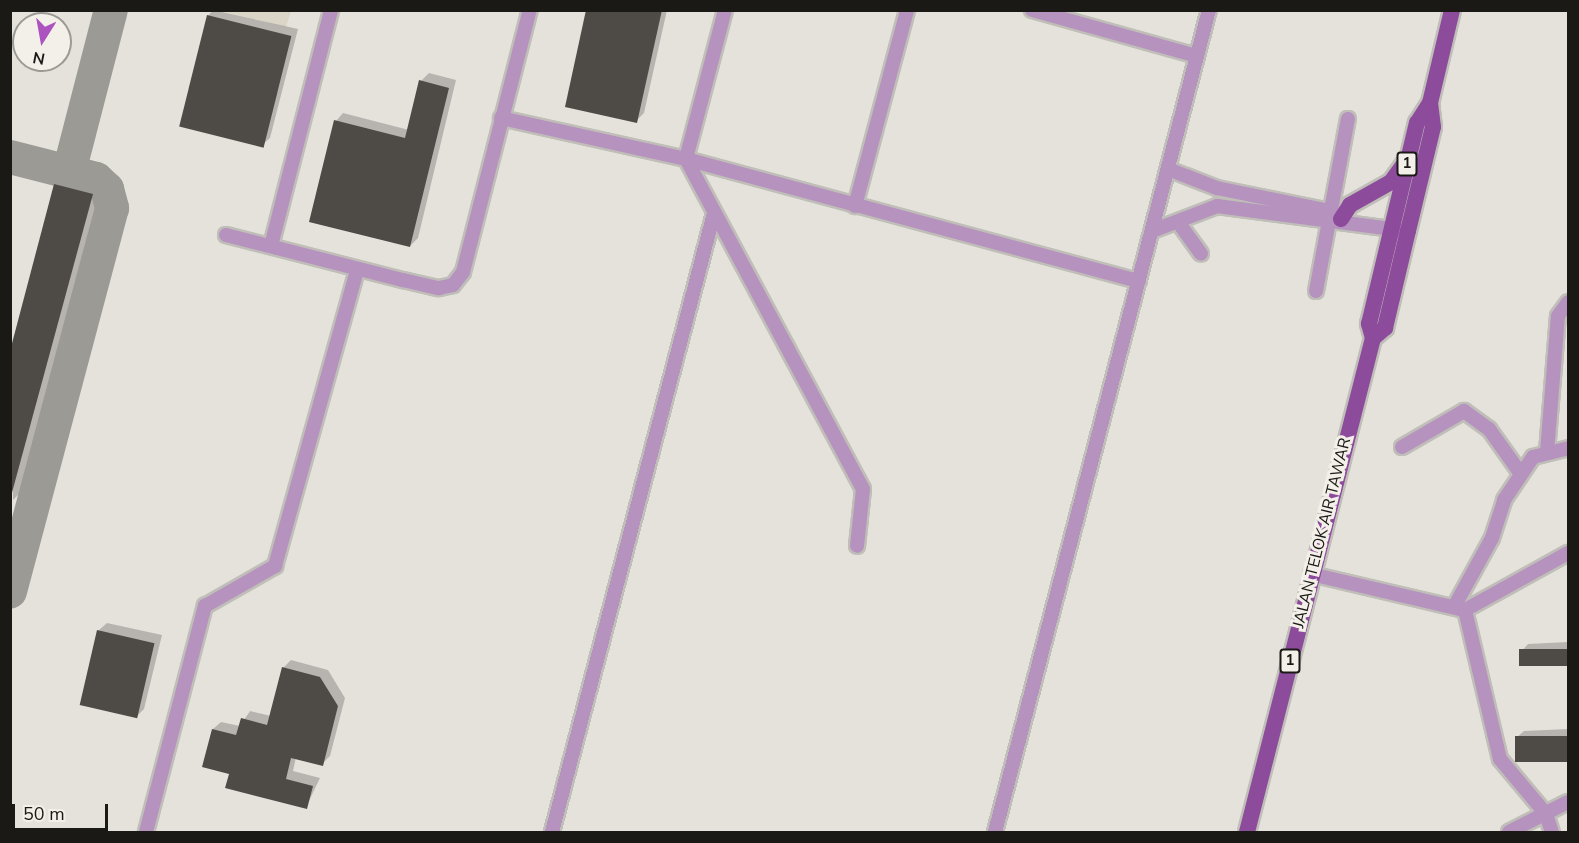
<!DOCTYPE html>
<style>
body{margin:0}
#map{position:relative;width:1579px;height:843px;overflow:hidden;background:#e5e2dc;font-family:"Nunito Sans",sans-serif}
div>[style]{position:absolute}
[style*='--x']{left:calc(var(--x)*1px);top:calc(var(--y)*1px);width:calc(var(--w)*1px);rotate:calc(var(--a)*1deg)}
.built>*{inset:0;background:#dbd5c8}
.shadow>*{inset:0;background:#0003}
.taxiway>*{height:34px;margin:-17px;padding:0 17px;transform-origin:17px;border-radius:17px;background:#9c9a95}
.building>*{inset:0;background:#4e4b46;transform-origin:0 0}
.roads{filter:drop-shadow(2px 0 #c0beb8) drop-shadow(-2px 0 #c0beb8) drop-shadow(0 2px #c0beb8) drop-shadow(0 -2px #c0beb8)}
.minor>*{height:14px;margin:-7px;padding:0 7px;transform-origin:7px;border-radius:7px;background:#b692be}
.major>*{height:16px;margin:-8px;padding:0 8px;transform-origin:8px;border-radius:8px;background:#8d4b9c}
span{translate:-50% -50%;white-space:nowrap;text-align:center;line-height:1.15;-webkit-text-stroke:6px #f3f0e9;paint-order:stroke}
.shield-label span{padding:2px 4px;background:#f3f0e9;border:2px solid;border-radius:4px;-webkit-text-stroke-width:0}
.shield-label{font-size:15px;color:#1a1916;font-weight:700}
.street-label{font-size:16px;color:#1a1916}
.frame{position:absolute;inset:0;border:12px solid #1a1916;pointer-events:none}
.north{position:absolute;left:12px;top:12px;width:60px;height:60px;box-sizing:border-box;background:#f3f0e9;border:2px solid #9c9a95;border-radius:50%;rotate:191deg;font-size:16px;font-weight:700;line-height:24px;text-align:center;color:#1a1916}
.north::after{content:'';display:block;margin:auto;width:21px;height:27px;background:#ac53c0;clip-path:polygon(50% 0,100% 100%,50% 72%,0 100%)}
.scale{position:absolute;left:12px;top:804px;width:96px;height:27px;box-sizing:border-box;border:3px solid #1a1916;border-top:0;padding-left:8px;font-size:18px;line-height:21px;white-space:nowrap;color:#1a1916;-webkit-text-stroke:4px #f3f0e9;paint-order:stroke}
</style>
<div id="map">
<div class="built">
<div style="clip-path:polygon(221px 11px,291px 11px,286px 27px)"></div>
</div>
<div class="shadow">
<div style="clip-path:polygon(213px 10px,298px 29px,270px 138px,262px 145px,208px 16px)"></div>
<div style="clip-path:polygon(588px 10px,667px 10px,644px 113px,636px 121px)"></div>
<div style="clip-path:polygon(429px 73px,456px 80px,418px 238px,410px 246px,336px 121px,343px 113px,409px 130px,421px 81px)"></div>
<div style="clip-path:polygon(63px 177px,100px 187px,21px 492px,13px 500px,10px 357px,55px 185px)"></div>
<div style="clip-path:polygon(107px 623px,162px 635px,144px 709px,137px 716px,99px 630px)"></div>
<div style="clip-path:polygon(1568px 642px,1568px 678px,1568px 665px,1521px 652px,1528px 644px)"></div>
<div style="clip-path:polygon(291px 660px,328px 670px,345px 698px,330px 756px,322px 764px,296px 757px,293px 771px,320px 778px,306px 807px,231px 773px,213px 729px,221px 722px,240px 726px,250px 711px,271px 716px,283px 668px)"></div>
<div style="clip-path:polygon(1568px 729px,1568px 761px,1516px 738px,1524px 731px)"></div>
</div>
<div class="taxiway">
<div style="--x:10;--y:157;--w:89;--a:14.3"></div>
<div style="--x:96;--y:179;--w:15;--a:42"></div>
<div style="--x:107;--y:189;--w:20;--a:75"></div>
<div style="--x:112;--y:208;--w:397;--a:104.9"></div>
<div style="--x:69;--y:172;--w:167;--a:-75.5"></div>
</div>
<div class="building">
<div style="clip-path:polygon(586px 10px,662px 10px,637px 123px,565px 107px)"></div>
<div style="left:207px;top:15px;width:87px;height:115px;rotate:14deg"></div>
<div style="clip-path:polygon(419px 80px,449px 88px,410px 247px,309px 222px,334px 120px,405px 138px)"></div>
<div style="clip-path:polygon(54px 184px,93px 194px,10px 500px,10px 351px)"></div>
<div style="left:97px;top:630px;width:59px;height:77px;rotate:13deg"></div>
<div style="left:1569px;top:649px;width:17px;height:50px;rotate:90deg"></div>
<div style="clip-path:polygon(282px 667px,320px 677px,338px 706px,323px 766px,291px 758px,286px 779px,313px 786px,307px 809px,225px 788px,229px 774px,202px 767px,212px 729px,236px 735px,241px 718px,267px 725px)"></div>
<div style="left:1569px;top:736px;width:26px;height:54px;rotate:90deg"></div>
</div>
<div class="roads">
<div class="minor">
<div style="--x:725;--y:10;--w:154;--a:104.7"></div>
<div style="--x:686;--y:159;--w:374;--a:61.8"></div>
<div style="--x:863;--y:489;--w:57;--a:96"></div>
<div style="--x:1032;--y:10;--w:171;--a:15.6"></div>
<div style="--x:501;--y:118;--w:189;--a:12.5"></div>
<div style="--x:686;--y:159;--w:469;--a:15.1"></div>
<div style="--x:1168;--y:169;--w:53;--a:21.2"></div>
<div style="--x:1217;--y:188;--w:114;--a:11.6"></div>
<div style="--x:1329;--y:211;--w:8;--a:60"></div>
<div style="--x:855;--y:206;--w:203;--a:-75.1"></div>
<div style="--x:1178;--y:222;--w:39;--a:54"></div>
<div style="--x:1152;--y:231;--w:70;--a:-21"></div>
<div style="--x:1217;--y:206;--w:185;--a:7.5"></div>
<div style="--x:226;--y:235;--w:183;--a:14.3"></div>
<div style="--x:403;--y:280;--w:37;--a:13"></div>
<div style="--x:439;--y:288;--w:14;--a:-12"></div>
<div style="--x:453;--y:285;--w:16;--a:-52"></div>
<div style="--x:463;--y:272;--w:270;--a:-75.7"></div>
<div style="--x:271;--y:246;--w:244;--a:-75.7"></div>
<div style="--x:1316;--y:291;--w:175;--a:-79.5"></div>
<div style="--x:1402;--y:447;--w:72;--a:-30.1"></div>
<div style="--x:1464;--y:411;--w:31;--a:36"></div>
<div style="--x:1489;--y:429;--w:55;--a:54.6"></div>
<div style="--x:1547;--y:452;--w:136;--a:-85.4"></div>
<div style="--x:1558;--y:316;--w:17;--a:-54"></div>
<div style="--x:1311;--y:574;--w:158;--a:13.2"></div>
<div style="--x:1465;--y:610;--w:118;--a:-29"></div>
<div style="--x:1454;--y:607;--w:79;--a:-61.2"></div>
<div style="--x:1492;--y:538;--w:40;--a:-72"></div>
<div style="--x:1504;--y:500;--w:52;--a:-56"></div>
<div style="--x:1533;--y:457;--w:36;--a:-14"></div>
<div style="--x:1465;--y:610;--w:153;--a:76.8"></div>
<div style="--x:1500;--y:759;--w:72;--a:50.1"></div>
<div style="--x:1546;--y:814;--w:19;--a:72"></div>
<div style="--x:146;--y:832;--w:234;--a:-75.4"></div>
<div style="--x:205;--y:606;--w:81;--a:-29.7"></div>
<div style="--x:275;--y:566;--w:307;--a:-74.5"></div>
<div style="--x:552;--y:832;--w:636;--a:-75.33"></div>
<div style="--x:995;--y:832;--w:849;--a:-75.41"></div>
<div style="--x:1509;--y:832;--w:66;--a:-27"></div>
</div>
<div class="major">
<div style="--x:1341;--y:219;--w:17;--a:-57"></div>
<div style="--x:1350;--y:205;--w:47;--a:-29.3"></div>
<div style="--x:1391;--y:182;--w:22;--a:-54"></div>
<div style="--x:1373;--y:338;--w:16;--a:-40"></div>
<div style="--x:1385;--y:328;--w:100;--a:-76.7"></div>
<div style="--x:1408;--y:231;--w:107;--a:-76.5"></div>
<div style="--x:1433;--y:127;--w:24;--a:-97"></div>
<div style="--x:1247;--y:832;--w:510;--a:-75.69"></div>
<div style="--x:1373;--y:338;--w:15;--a:-106"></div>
<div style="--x:1369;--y:324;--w:207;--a:-76.6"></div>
<div style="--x:1417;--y:123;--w:24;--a:-57"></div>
<div style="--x:1430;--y:103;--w:96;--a:-76.7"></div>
</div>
</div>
<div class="shield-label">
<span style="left:1407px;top:164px">1</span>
<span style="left:1290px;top:661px">1</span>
</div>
<div class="street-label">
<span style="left:1322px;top:533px;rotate:-76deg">JALAN TELOK AIR TAWAR</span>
</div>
<div class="frame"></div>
<div class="north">N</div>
<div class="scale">50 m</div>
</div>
